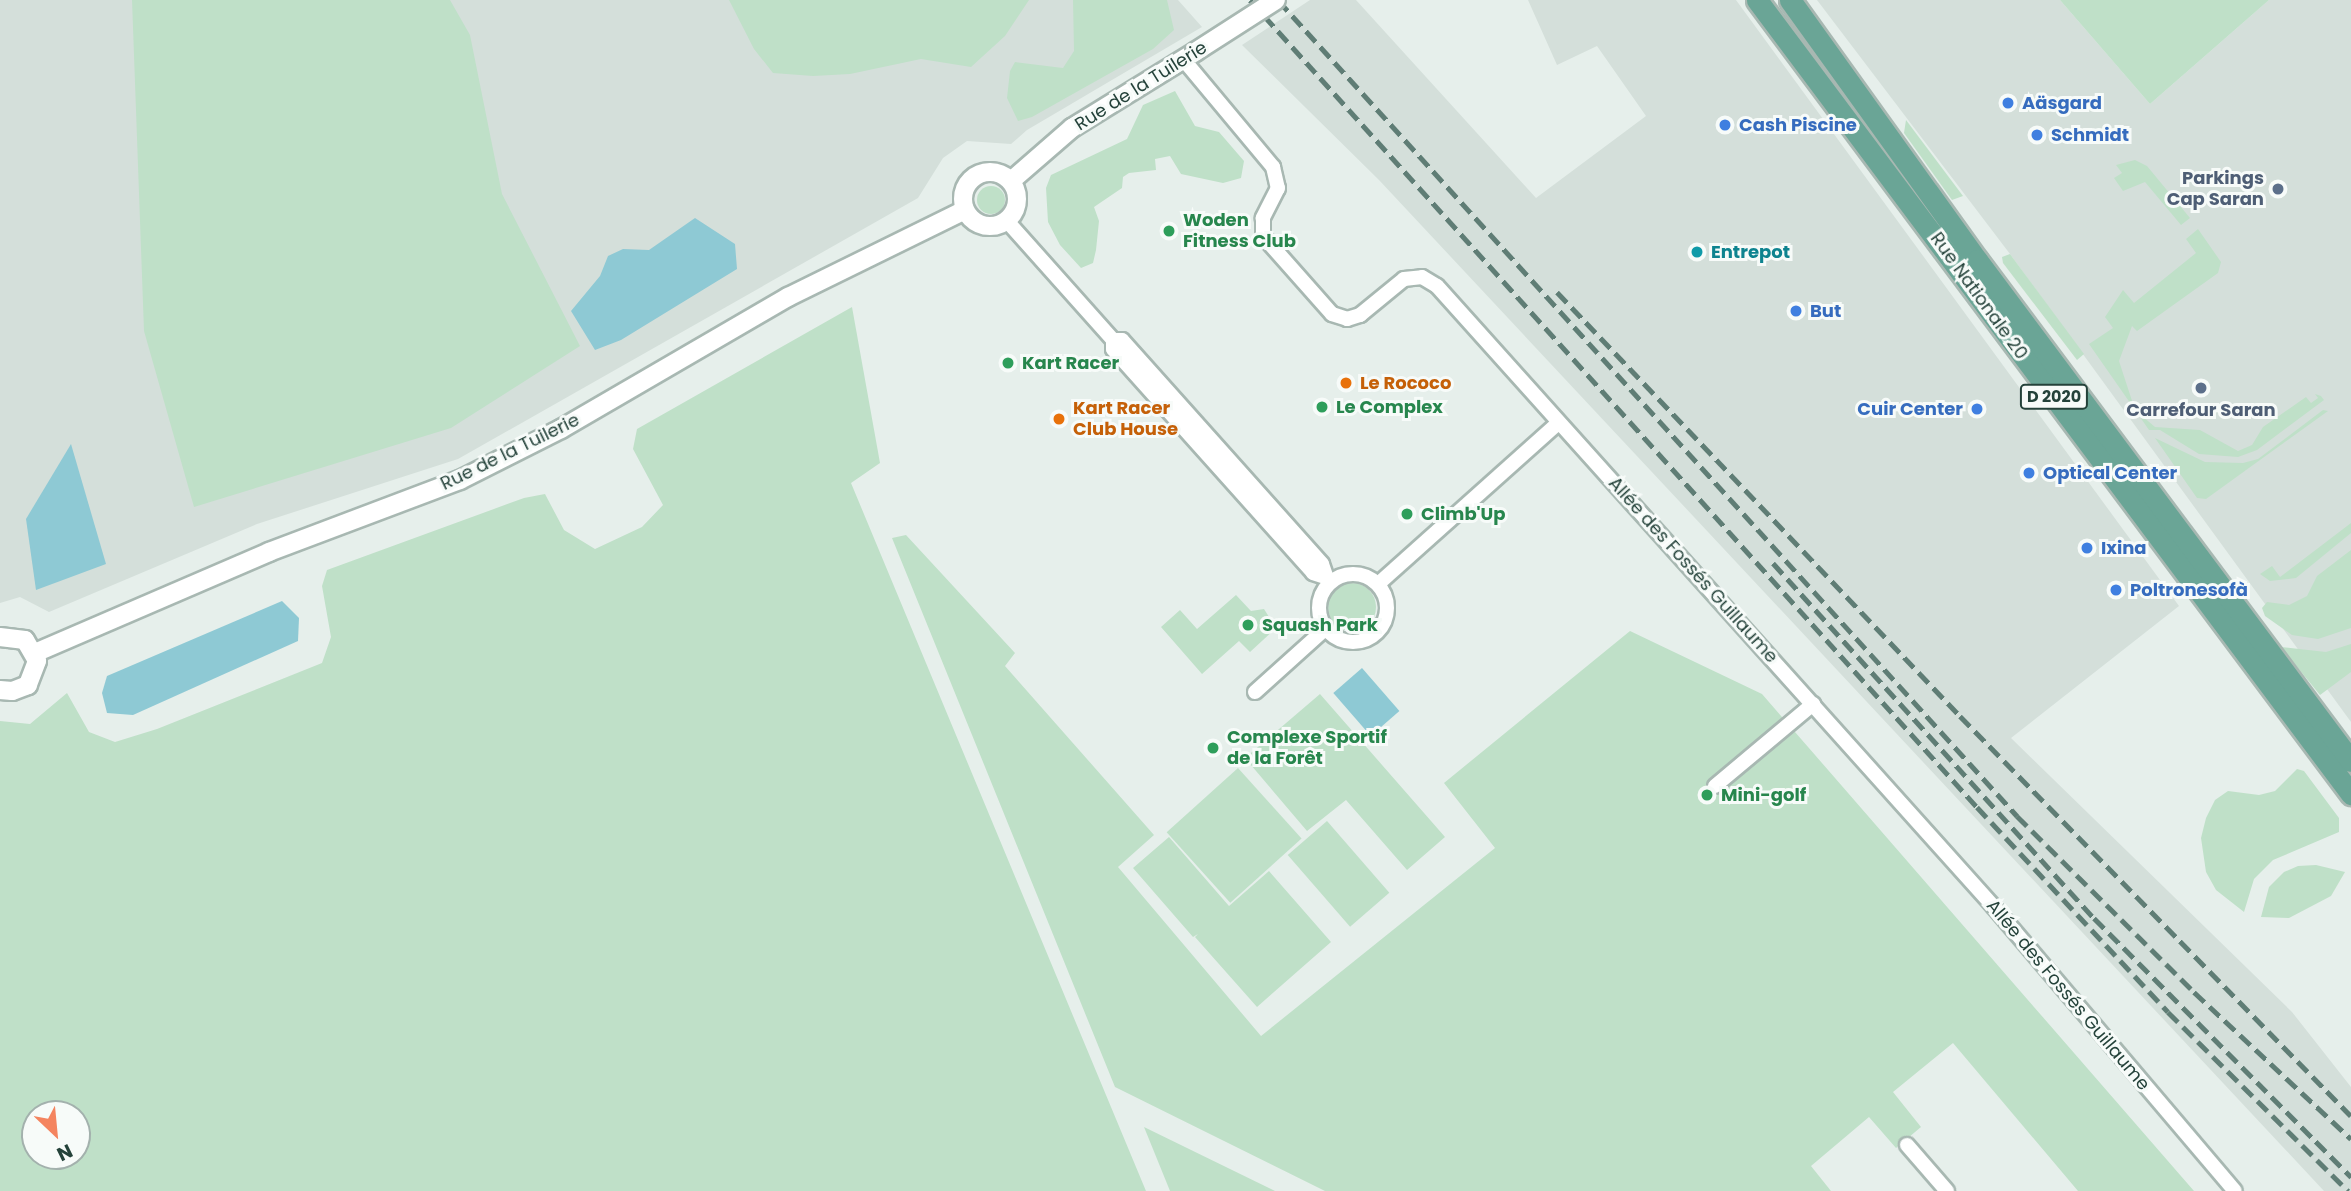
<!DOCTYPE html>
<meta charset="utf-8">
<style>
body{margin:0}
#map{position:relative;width:2351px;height:1191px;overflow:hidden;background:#e6efeb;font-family:Poppins,sans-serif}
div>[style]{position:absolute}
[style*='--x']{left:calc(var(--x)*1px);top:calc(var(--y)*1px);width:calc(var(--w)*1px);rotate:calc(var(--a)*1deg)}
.built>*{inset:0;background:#d4dfda}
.green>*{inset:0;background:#bfe0c8;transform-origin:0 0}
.round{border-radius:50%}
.water>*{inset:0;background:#8ec9d4;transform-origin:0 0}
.roads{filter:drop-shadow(2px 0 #a8b8b2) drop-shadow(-2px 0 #a8b8b2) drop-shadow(0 2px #a8b8b2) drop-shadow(0 -2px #a8b8b2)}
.minor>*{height:14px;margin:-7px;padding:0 7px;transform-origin:7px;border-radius:7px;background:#fff}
.minor>.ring{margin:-7px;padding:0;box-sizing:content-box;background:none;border:14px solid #fff;border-radius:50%}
.tertiary>*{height:18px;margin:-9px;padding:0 9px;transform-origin:9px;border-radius:9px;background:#fff}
.tertiary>.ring{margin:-9px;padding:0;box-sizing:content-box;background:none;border:18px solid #fff;border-radius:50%}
.primary>*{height:21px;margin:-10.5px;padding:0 10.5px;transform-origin:10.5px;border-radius:10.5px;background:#6aa596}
.rail>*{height:5px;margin-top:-2.5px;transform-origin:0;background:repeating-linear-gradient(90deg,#5f7d75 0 14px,transparent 0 21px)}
.bridges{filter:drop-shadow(2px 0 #a8b8b2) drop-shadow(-2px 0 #a8b8b2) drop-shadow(0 2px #a8b8b2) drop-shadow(0 -2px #a8b8b2)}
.tertiary-bridge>*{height:18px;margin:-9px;padding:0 9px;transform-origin:9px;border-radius:9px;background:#fff}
.dots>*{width:19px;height:19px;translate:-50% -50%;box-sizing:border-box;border:4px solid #f7fbf9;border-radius:50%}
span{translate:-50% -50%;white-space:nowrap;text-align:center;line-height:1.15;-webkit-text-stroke:6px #f7fbf9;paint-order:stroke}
.shield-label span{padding:2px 5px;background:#f7fbf9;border:2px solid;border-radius:5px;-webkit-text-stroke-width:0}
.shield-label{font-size:16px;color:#24423a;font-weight:700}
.street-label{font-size:18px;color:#24423a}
.shop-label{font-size:18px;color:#366cbe;font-weight:700}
.left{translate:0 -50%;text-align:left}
.right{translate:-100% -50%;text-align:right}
.service-label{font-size:18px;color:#4e5e75;font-weight:700}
.leisure-label{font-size:18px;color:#27864d;font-weight:700}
.culture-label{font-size:18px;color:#0d838f;font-weight:700}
.food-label{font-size:18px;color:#c56008;font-weight:700}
.north{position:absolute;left:21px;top:1100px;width:70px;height:70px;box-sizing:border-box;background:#f7fbf9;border:2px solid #a3b1ad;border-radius:50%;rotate:154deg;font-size:19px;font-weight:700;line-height:28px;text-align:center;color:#24423a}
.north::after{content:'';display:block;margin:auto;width:24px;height:32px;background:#f4845f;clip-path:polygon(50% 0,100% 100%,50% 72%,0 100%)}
</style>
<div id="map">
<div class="built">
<div style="clip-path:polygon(0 0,1178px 0,1202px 27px,1027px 130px,1011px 144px,967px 141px,943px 158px,918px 198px,458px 459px,257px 524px,49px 612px,20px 597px,0 603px)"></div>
<div style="clip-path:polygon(1310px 0,1356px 0,1536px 198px,1646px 116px,1597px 46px,1557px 65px,1528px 0,1736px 0,2179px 606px,2011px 738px,2292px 1012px,2351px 1087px,2351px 1191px,2324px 1191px,1379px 180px,1242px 45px)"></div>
<div style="clip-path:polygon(1817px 0,2060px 0,2150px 104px,2269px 0,2351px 0,2351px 722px,2010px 254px)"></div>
</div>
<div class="green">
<div style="clip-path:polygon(132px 0,450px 0,470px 35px,502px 194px,580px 346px,451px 428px,194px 507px,144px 331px)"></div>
<div style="clip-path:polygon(729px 0,1029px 0,1005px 36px,971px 67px,921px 59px,850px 74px,813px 76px,773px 73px,754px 49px)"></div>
<div style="clip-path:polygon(1073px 0,1167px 0,1174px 30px,1153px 49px,1032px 117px,1018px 121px,1007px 98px,1010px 71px,1015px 62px,1063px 68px,1074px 51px)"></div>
<div style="clip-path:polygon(2060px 0,2269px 0,2150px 104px)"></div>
<div style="clip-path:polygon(1175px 91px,1195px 126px,1219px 132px,1244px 161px,1241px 178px,1223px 183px,1181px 174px,1170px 156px,1155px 159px,1156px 170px,1129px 173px,1123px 177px,1122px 188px,1094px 207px,1099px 221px,1096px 250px,1093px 263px,1081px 268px,1060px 245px,1048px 222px,1046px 188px,1051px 175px,1127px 139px,1143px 105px)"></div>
<div style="clip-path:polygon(1906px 120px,1963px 196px,1952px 200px,1904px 133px)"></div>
<div style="clip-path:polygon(2135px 160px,2147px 166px,2190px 218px,2181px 225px,2145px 182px,2123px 191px,2114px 178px,2122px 173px,2116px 165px)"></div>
<div class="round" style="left:977px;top:186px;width:28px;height:28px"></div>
<div style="clip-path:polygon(2198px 229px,2221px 262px,2218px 273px,2137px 331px,2132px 326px,2119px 361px,2135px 410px,2155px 427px,2200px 430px,2238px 451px,2252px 445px,2263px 427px,2306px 397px,2311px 403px,2318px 398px,2315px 394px,2321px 396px,2324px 400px,2257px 450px,2238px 457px,2199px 454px,2160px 430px,2149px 430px,2089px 344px,2113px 328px,2105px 317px,2123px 290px,2134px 303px,2196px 253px,2186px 239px)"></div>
<div style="clip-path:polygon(2010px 254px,2084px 354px,2077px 360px,2003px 263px,2002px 257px)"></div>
<div style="clip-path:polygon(evenodd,852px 307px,880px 463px,851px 483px,1146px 1191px,0 1191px,0 721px,30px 724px,67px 693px,89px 732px,115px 742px,157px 729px,322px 663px,331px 637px,322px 586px,327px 570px,524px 498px,545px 494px,564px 530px,595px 549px,642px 527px,663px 505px,633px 449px,637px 429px,852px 307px,77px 1114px,77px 1156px,35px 1156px,35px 1114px,77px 1114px)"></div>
<div style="clip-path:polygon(2323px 410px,2328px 411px,2206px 499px,2197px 498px,2155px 438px,2205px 462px,2243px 463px,2258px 459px)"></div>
<div style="clip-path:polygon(2351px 523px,2351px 533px,2296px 578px,2270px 581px,2260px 574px,2272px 566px,2280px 577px)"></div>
<div style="clip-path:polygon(906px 535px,1015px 653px,1005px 666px,1154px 835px,1118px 867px,1261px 1036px,1495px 848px,1444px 783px,1630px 631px,1762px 694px,2194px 1191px,2078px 1191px,1953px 1043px,1893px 1092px,1921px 1127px,1896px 1148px,1869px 1117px,1811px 1166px,1831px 1191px,1325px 1191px,1115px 1087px,892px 538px)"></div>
<div style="clip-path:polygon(2351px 550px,2351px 628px,2318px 639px,2292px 635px,2265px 616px,2262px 608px,2267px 602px,2289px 605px,2307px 596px,2317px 576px)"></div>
<div class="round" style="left:1328px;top:583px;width:48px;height:48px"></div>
<div style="clip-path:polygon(1236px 595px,1251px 611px,1264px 609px,1276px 628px,1250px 652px,1239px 641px,1202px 674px,1161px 627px,1180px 610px,1197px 629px)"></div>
<div style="clip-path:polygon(2351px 644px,2351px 672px,2320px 695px,2281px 647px,2326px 652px)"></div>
<div style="clip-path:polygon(1320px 694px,1445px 837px,1407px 870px,1346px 800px,1307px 831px,1245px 758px)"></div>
<div style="left:1238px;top:768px;width:95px;height:96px;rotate:48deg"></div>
<div style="clip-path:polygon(2297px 769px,2304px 771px,2339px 818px,2339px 832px,2273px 860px,2254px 879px,2244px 912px,2216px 890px,2206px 872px,2201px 838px,2206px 818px,2215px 800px,2228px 791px,2259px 795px,2275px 791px)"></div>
<div style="left:1327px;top:821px;width:95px;height:52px;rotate:49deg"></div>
<div style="clip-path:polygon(1169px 837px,1229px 906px,1269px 871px,1331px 942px,1257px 1007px,1195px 937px,1198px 934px,1193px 937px,1133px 868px)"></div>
<div style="clip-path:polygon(2316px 865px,2345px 872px,2331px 896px,2289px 918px,2261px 917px,2269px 887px,2284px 872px,2298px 866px)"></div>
<div style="clip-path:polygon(1144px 1127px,1275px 1191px,1170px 1191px)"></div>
</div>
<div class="water">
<div style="clip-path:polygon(695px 218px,735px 244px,737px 269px,621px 340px,595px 350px,571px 311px,600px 276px,608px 256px,623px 249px,649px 250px)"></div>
<div style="clip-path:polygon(71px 444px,106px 564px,36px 590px,26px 519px)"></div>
<div style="clip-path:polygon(282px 601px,299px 618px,298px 641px,133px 715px,107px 713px,102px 693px,107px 676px)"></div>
<div style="left:1362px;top:668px;width:57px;height:38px;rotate:49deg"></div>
</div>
<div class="roads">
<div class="minor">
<div style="--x:1183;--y:59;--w:141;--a:50.2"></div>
<div style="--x:1273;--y:167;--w:22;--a:77"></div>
<div style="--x:1278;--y:188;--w:34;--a:117"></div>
<div style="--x:1263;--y:218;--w:18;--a:90"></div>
<div style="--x:1263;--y:236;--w:104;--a:48.5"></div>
<div style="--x:1332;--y:314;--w:16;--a:18"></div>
<div style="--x:1347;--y:319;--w:14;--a:-17"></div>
<div style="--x:1360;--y:315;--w:57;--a:-39.3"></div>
<div style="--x:1404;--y:279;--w:18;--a:-6"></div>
<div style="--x:1422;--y:277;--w:17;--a:31"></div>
<div style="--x:1437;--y:286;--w:834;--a:48.11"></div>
<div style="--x:1994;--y:907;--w:372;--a:49.7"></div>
<div style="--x:1007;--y:221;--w:159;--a:48.3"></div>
<div style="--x:1113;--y:340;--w:9;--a:90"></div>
<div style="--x:1113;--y:349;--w:300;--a:48.2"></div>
<div style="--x:1313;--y:573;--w:13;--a:18"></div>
<div style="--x:1113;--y:340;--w:9;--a:0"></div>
<div style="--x:1122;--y:340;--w:300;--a:48.2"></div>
<div style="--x:1322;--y:564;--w:18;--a:71"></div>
<div class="ring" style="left:1319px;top:574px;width:54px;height:54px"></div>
<div style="--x:1378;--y:584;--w:241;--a:-41.8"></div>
<div style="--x:1255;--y:692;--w:94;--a:-42"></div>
<div style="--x:1715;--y:786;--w:128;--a:-39.9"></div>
<div style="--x:1907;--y:1145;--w:61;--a:49"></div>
</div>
<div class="tertiary">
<div class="ring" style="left:963px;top:172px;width:36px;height:36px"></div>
<div style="--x:1011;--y:181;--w:81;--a:-41"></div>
<div style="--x:1072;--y:128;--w:145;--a:-31.7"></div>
<div style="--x:0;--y:637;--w:25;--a:7"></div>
<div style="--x:25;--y:640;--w:24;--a:60"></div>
<div style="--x:37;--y:661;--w:26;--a:111"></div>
<div style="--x:28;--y:685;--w:17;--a:159"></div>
<div style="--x:12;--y:691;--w:12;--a:-175"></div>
<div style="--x:35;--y:653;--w:255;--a:-23.3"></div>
<div style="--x:269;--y:552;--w:204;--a:-20.7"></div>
<div style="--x:460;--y:480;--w:113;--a:-26.8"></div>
<div style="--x:561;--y:429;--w:263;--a:-30.2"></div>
<div style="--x:788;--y:297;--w:197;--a:-26.2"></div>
</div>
<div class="primary">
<div style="--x:1757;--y:0;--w:992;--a:53.2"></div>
<div style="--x:1790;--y:0;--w:320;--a:54.3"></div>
<div style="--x:1977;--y:260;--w:625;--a:53.26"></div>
</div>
</div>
<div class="rail">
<div style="--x:1250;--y:0;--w:1086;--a:47.99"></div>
<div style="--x:1977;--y:807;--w:280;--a:47"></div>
<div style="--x:2168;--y:1012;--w:254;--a:44.8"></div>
<div style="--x:1278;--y:0;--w:1101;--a:47.83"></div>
<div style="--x:2017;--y:816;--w:250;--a:44.8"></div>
<div style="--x:2194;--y:992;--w:215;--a:43.1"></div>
<div style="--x:1557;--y:292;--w:585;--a:46.45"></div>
<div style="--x:1960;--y:716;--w:559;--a:45.65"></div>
<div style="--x:1773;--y:563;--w:479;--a:47.9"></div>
<div style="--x:2094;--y:918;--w:365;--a:45.2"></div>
</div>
<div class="bridges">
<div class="tertiary-bridge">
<div style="--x:1195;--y:52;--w:96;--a:-32.7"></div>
</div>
</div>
<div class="dots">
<div style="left:2008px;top:103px;background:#3f7fe0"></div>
<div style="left:1725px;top:125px;background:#3f7fe0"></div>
<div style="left:2037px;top:135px;background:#3f7fe0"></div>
<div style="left:2278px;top:189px;background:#5c6f8a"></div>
<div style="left:1169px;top:231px;background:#2e9e5b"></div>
<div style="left:1697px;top:252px;background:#0f9aa8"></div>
<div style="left:1796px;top:311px;background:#3f7fe0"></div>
<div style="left:1008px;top:363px;background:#2e9e5b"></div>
<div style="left:1346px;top:383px;background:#e8710a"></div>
<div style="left:2201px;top:388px;background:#5c6f8a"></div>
<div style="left:1322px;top:407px;background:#2e9e5b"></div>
<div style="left:1977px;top:409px;background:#3f7fe0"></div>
<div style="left:1059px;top:419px;background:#e8710a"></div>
<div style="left:2029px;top:473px;background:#3f7fe0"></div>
<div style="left:1407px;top:514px;background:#2e9e5b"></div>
<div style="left:2087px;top:548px;background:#3f7fe0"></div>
<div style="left:2116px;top:590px;background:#3f7fe0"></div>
<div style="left:1248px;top:625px;background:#2e9e5b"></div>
<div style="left:1213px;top:748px;background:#2e9e5b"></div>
<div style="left:1707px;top:795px;background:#2e9e5b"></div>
</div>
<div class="shield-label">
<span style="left:2054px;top:397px">D 2020</span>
</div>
<div class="street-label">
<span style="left:1141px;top:86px;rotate:-32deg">Rue de la Tuilerie</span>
<span style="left:1979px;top:296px;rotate:54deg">Rue Nationale 20</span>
<span style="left:510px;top:452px;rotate:-26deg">Rue de la Tuilerie</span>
<span style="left:1693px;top:570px;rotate:48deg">Allée des Fossés Guillaume</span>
<span style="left:2068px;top:995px;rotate:50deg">Allée des Fossés Guillaume</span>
</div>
<div class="shop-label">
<span class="left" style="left:2022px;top:103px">Aäsgard</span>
<span class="left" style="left:1739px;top:125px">Cash Piscine</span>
<span class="left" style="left:2051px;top:135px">Schmidt</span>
<span class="left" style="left:1810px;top:311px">But</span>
<span class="right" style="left:1963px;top:409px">Cuir Center</span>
<span class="left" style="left:2043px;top:473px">Optical Center</span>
<span class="left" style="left:2101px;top:548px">Ixina</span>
<span class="left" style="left:2130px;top:590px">Poltronesofà</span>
</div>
<div class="service-label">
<span class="right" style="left:2264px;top:189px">Parkings<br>Cap Saran</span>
<span style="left:2201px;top:410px">Carrefour Saran</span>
</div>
<div class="leisure-label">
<span class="left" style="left:1183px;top:231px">Woden<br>Fitness Club</span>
<span class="left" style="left:1022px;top:363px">Kart Racer</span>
<span class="left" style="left:1336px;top:407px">Le Complex</span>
<span class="left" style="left:1421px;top:514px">Climb'Up</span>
<span class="left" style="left:1262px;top:625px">Squash Park</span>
<span class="left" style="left:1227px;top:748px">Complexe Sportif<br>de la Forêt</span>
<span class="left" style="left:1721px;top:795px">Mini-golf</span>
</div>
<div class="culture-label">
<span class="left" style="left:1711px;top:252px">Entrepot</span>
</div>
<div class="food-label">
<span class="left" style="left:1360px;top:383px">Le Rococo</span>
<span class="left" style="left:1073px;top:419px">Kart Racer<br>Club House</span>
</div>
<div class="north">N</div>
</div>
